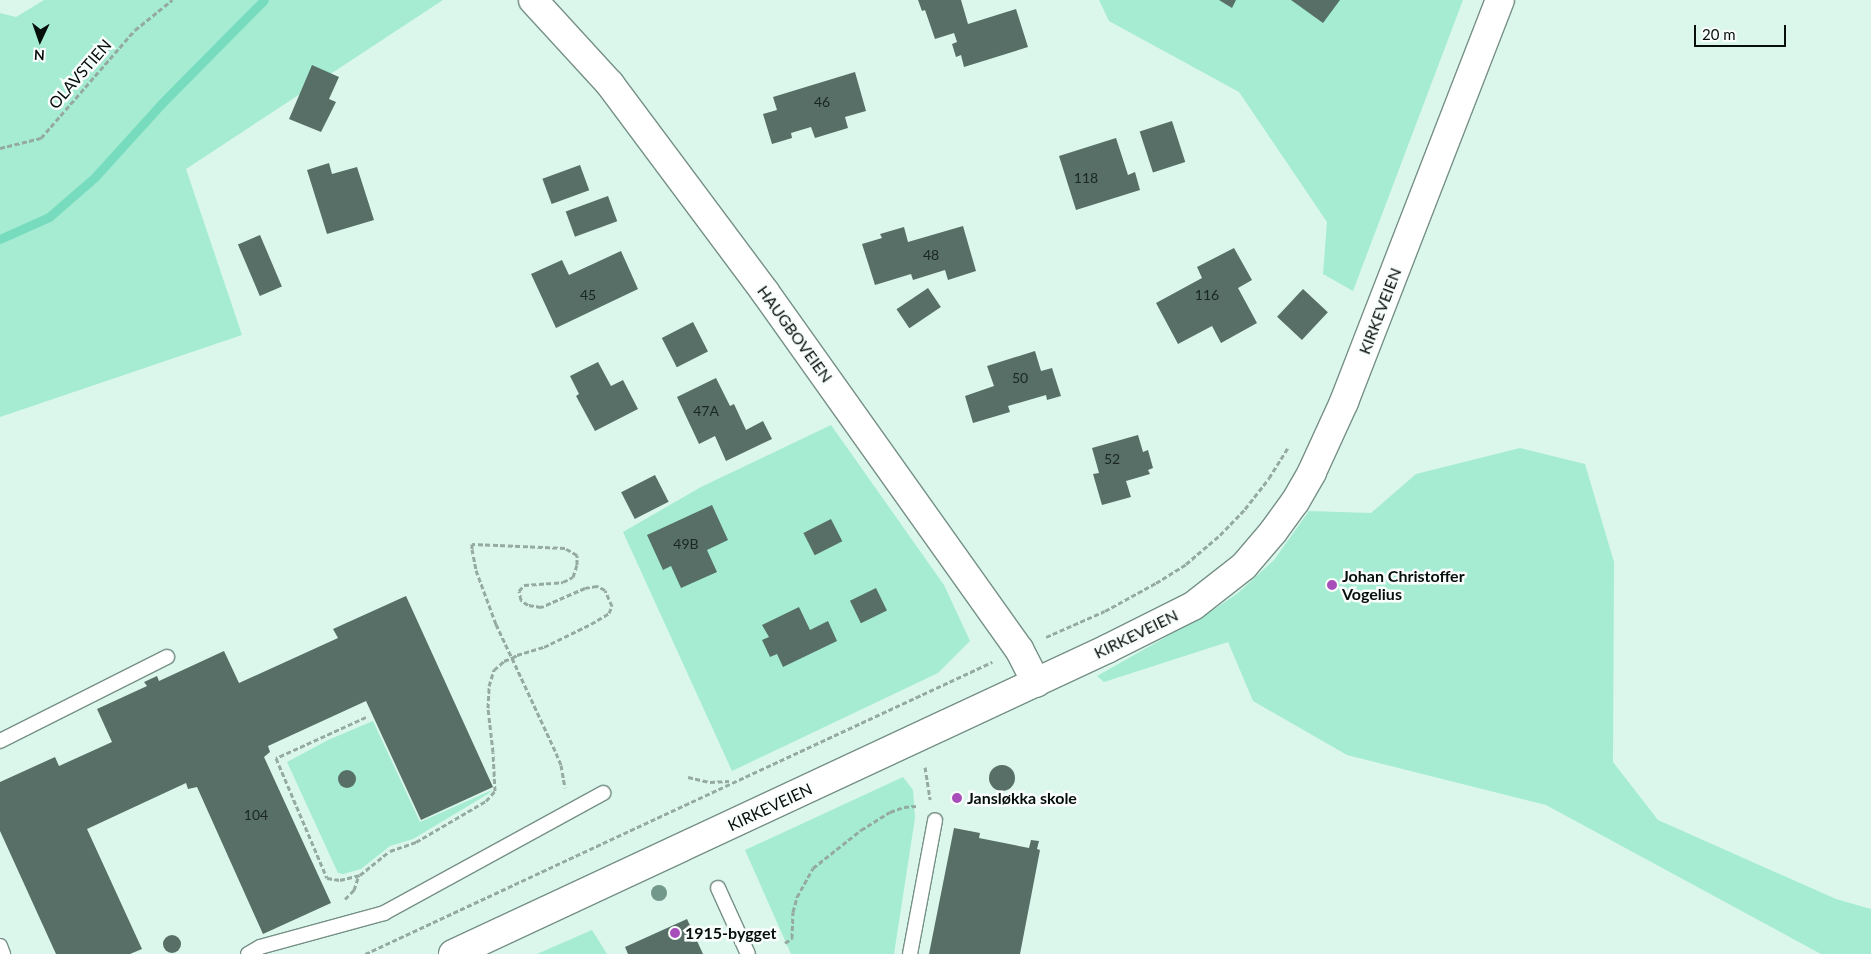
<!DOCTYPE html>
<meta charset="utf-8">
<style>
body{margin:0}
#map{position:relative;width:1871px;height:954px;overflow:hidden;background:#dbf7ec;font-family:Lato,sans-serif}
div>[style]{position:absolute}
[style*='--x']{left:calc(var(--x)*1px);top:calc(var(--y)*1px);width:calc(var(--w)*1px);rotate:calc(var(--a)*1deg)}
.green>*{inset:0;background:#a5ecd3}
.stream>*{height:9px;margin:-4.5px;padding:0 4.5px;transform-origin:4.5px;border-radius:4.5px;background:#77dcbd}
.building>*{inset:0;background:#576f66;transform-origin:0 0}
.round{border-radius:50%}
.path>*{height:3px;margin-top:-1.5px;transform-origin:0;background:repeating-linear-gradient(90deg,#95aba2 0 5px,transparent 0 7.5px)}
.roads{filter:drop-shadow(1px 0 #769087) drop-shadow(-1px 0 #769087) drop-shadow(0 1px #769087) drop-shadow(0 -1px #769087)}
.lane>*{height:14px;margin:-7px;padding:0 7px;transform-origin:7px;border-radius:7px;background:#fff}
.street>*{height:28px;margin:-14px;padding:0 14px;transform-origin:14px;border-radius:14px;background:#fff}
.secondary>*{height:28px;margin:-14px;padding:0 14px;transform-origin:14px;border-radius:14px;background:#fff}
.trees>*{width:16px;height:16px;margin:-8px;border-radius:50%;background:#72988b}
.dots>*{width:14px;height:14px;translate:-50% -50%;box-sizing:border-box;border:2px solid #f9fefc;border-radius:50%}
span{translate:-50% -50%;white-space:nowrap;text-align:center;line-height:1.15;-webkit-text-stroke:5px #f9fefc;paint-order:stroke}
.number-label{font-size:14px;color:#1a2722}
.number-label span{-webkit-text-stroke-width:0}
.street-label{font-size:16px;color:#060f0c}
.poi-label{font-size:16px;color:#060f0c;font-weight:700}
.left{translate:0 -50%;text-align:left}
.north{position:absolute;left:15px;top:15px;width:50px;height:50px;-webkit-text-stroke:4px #f9fefc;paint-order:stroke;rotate:183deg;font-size:14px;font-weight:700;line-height:20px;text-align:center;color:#060f0c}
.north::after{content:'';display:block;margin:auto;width:18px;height:22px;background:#060f0c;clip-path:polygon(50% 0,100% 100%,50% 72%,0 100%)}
.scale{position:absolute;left:1694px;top:25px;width:92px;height:22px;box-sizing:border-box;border:2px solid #060f0c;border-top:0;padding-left:6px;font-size:15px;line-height:18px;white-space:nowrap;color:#060f0c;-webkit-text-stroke:4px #f9fefc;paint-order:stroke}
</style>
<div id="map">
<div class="green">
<div style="clip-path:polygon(44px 0,443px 0,186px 169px,242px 335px,0 417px,0 13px,16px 17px)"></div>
<div style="clip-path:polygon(1099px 0,1463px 0,1353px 291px,1323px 274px,1327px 222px,1239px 92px,1109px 21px)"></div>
<div style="clip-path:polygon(831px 425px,944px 585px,970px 641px,938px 673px,732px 771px,623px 532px,701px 487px)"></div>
<div style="clip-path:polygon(1520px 448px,1585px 464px,1614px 562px,1613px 762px,1658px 820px,1836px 899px,1871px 909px,1871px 954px,1821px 954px,1546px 805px,1347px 755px,1253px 701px,1228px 642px,1104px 682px,1097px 676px,1210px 612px,1238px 593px,1274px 560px,1309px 511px,1371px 513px,1416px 474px)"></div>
<div style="clip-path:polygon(373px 721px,420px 822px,492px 790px,488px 794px,413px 839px,390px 846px,361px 869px,343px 874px,338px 873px,287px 762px,328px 740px)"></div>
<div style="clip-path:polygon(903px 777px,913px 790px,915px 818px,894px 954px,791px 954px,745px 850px)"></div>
<div style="clip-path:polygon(592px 930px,607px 954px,537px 954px)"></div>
</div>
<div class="stream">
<div style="--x:0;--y:239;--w:54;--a:-24.2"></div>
<div style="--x:49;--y:217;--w:60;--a:-40.9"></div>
<div style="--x:94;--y:178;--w:100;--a:-47.8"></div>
<div style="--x:161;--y:104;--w:146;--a:-45.3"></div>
</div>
<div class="building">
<div style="clip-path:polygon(918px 0,961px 0,968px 24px,1016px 9px,1028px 47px,964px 67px,961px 55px,956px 57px,952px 44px,957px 42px,954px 33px,935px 39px,925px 10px,922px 11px)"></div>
<div style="clip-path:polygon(1219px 0,1236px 0,1232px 8px)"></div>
<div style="clip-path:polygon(1291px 0,1340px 0,1323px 23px)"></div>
<div style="clip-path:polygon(312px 65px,339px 77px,329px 99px,336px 102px,321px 132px,289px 119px)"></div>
<div style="clip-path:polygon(855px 72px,866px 111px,845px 117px,848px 128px,815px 138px,811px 127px,791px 133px,792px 138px,772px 144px,763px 114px,777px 110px,773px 97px)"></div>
<div style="left:1172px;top:121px;width:43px;height:34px;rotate:72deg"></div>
<div style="clip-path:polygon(1116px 138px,1128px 175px,1135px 172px,1140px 190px,1076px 210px,1059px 156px)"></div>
<div style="clip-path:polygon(329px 163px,332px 174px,357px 167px,374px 220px,327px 234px,307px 170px)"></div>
<div style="left:580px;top:165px;width:27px;height:40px;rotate:70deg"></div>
<div style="left:608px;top:196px;width:27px;height:45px;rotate:70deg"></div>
<div style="clip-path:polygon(963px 226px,976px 271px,948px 280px,945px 270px,913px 280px,911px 274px,875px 285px,862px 244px,882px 238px,880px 234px,904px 227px,908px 242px)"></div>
<div style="left:260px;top:235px;width:56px;height:24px;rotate:67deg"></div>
<div style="clip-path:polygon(1234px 248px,1252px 280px,1238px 288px,1257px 323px,1221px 343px,1212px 326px,1178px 344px,1156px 303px,1202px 278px,1197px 267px)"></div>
<div style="clip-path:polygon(621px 251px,638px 289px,556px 328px,531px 274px,562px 260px,569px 275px)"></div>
<div style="left:928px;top:288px;width:23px;height:38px;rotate:56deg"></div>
<div style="left:1303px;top:289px;width:34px;height:38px;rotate:43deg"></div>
<div style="left:693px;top:322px;width:33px;height:35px;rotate:63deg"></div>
<div style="clip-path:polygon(1035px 351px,1041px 371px,1052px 368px,1061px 396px,1047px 400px,1046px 395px,1008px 406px,1010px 412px,973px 423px,965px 396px,994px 386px,987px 366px)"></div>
<div style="clip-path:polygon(598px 362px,611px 386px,623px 380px,638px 409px,595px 431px,576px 396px,579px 394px,570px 376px)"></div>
<div style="clip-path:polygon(716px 378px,730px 406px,734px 404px,746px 430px,763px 421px,772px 439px,726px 461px,715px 436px,699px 444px,677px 397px)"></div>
<div style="clip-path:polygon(1138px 435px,1143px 452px,1148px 450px,1153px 468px,1148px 470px,1150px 474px,1126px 481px,1131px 497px,1102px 505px,1093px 474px,1099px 473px,1092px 448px)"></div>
<div style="left:655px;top:475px;width:30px;height:38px;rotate:63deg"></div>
<div style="clip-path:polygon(712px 505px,728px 540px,707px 550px,717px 572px,681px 588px,671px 566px,663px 570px,647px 535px)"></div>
<div style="left:831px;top:519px;width:25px;height:31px;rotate:63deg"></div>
<div style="left:876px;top:588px;width:25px;height:29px;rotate:64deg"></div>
<div style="clip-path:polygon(406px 596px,493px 787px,421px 820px,366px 701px,268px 746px,270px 752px,264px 757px,331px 903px,263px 934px,197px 787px,188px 789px,186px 783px,87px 829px,142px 949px,130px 954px,56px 954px,0 831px,0 782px,55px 757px,59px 766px,112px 742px,97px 709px,147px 686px,144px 682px,157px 676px,159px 681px,224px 651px,239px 683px,338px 638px,333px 629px)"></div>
<div style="clip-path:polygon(799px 607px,810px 630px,828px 621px,837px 641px,783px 667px,777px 654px,770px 657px,762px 640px,769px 637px,762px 625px)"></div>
<div class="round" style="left:989px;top:765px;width:26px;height:26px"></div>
<div class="round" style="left:338px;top:770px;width:18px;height:18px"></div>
<div style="clip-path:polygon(954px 828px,980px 833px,979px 838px,1029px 848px,1031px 840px,1039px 841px,1037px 849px,1040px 850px,1020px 954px,929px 954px)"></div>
<div style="clip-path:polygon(687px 919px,703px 954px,628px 954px,625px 947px)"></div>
<div class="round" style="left:163px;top:935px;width:18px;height:18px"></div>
</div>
<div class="path">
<div style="--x:0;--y:148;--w:42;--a:-13.7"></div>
<div style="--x:41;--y:138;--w:143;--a:-49"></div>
<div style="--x:135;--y:30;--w:48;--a:-39"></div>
<div style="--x:1046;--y:637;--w:64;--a:-23.8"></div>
<div style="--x:1105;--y:611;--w:58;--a:-28.8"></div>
<div style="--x:1156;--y:583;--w:36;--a:-32"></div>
<div style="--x:1186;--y:564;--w:45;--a:-40.5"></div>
<div style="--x:1220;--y:535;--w:36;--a:-46"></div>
<div style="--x:1245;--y:509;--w:39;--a:-52"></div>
<div style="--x:1269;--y:478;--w:36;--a:-58"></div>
<div style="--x:366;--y:717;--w:99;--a:155.5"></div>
<div style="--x:276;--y:758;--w:130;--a:67"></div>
<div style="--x:327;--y:878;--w:13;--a:9"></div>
<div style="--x:340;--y:880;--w:21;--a:-14"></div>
<div style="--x:360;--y:875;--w:38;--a:-39"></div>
<div style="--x:390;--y:851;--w:28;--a:-19"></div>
<div style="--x:416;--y:842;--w:81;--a:-30.4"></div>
<div style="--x:486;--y:801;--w:13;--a:-48"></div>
<div style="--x:495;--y:791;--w:39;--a:-93"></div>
<div style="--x:493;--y:752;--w:44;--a:-96.5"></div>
<div style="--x:488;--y:708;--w:22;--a:-87"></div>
<div style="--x:489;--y:686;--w:17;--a:-73"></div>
<div style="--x:494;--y:670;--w:13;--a:-42"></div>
<div style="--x:504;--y:661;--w:9;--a:-21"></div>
<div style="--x:512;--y:658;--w:6;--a:-31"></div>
<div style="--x:517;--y:655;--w:28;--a:-17"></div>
<div style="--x:544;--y:647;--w:52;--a:-26.1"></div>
<div style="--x:591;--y:624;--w:21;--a:-31"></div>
<div style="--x:609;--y:613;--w:8;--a:-67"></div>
<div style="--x:612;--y:606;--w:17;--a:-114"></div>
<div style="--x:605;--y:590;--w:9;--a:-153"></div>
<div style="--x:597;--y:586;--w:12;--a:171"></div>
<div style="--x:585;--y:588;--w:48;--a:156.6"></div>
<div style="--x:541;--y:607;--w:13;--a:-171"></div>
<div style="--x:528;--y:605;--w:9;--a:-144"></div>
<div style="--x:521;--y:600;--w:9;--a:-103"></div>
<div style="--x:519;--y:591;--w:8;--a:-50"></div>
<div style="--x:524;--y:585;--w:39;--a:-4"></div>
<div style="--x:563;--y:582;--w:11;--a:-27"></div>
<div style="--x:573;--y:577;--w:13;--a:-72"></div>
<div style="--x:577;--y:565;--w:10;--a:-90"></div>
<div style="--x:577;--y:555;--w:14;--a:-150"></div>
<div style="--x:565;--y:548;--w:93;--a:-177.5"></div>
<div style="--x:472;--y:544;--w:5;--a:90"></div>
<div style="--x:472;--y:549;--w:21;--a:79"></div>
<div style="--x:476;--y:570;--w:58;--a:69.7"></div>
<div style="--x:496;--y:624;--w:38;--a:65"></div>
<div style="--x:512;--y:658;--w:105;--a:65.1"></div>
<div style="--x:556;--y:753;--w:13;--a:67"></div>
<div style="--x:561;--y:765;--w:23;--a:80"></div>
<div style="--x:925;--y:767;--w:33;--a:81"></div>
<div style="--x:688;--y:777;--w:23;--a:13"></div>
<div style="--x:710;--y:782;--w:19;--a:-3"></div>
<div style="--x:345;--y:899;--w:13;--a:-45"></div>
<div style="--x:354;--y:890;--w:16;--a:-72"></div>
<div style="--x:785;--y:943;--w:9;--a:-36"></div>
<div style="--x:792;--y:938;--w:26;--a:-88"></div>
<div style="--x:793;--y:912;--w:16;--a:-75"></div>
<div style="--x:797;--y:897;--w:33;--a:-61"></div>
<div style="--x:813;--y:868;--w:61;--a:-38.4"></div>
<div style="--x:861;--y:830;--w:34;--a:-32"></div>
<div style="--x:890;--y:812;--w:15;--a:-20"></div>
<div style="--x:904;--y:807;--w:12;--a:-5"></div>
<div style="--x:365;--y:954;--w:692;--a:-24.97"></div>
</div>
<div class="roads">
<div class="lane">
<div style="--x:0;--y:741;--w:187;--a:-26.7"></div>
<div style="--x:718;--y:888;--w:72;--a:65.6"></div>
<div style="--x:0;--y:946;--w:9;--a:69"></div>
<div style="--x:248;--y:954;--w:14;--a:-30"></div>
<div style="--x:260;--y:947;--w:129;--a:-15.3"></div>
<div style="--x:384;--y:913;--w:250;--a:-28.7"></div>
<div style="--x:910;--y:954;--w:136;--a:-79.4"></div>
</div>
<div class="street">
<div style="--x:533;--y:0;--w:114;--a:47.5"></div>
<div style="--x:610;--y:84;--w:259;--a:53.3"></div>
<div style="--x:765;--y:292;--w:438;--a:54.6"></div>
<div style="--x:1019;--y:649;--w:38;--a:63"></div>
</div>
<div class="secondary">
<div style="--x:453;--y:954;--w:722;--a:-25"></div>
<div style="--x:1107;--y:649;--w:96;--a:-26.6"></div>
<div style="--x:1193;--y:606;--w:65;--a:-38.1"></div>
<div style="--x:1244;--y:566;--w:45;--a:-49.5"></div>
<div style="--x:1273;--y:532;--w:37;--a:-54"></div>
<div style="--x:1295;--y:502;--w:34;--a:-60"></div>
<div style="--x:1312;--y:472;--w:77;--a:-65.4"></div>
<div style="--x:1344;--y:402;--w:431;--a:-68.8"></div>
</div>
</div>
<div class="trees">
<div style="left:659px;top:893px"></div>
</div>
<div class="dots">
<div style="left:1332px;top:585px;background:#a84eba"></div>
<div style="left:957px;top:798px;background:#a84eba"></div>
<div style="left:675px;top:933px;background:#a84eba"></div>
</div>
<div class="number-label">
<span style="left:822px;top:102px">46</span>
<span style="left:1086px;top:178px">118</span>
<span style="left:931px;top:255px">48</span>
<span style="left:588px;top:295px">45</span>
<span style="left:1207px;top:295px">116</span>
<span style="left:1020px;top:378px">50</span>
<span style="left:706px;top:411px">47A</span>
<span style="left:1112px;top:459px">52</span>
<span style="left:686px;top:544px">49B</span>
<span style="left:256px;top:815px">104</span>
</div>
<div class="street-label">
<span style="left:80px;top:74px;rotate:-49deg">OLAVSTIEN</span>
<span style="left:1380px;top:311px;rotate:-69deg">KIRKEVEIEN</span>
<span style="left:795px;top:334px;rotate:54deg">HAUGBOVEIEN</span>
<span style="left:1136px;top:634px;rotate:-26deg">KIRKEVEIEN</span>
<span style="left:770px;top:807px;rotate:-25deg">KIRKEVEIEN</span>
</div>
<div class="poi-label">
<span class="left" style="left:1342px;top:585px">Johan Christoffer<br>Vogelius</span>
<span class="left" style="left:967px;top:798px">Jansløkka skole</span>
<span class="left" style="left:685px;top:933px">1915-bygget</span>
</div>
<div class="north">N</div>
<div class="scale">20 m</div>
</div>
